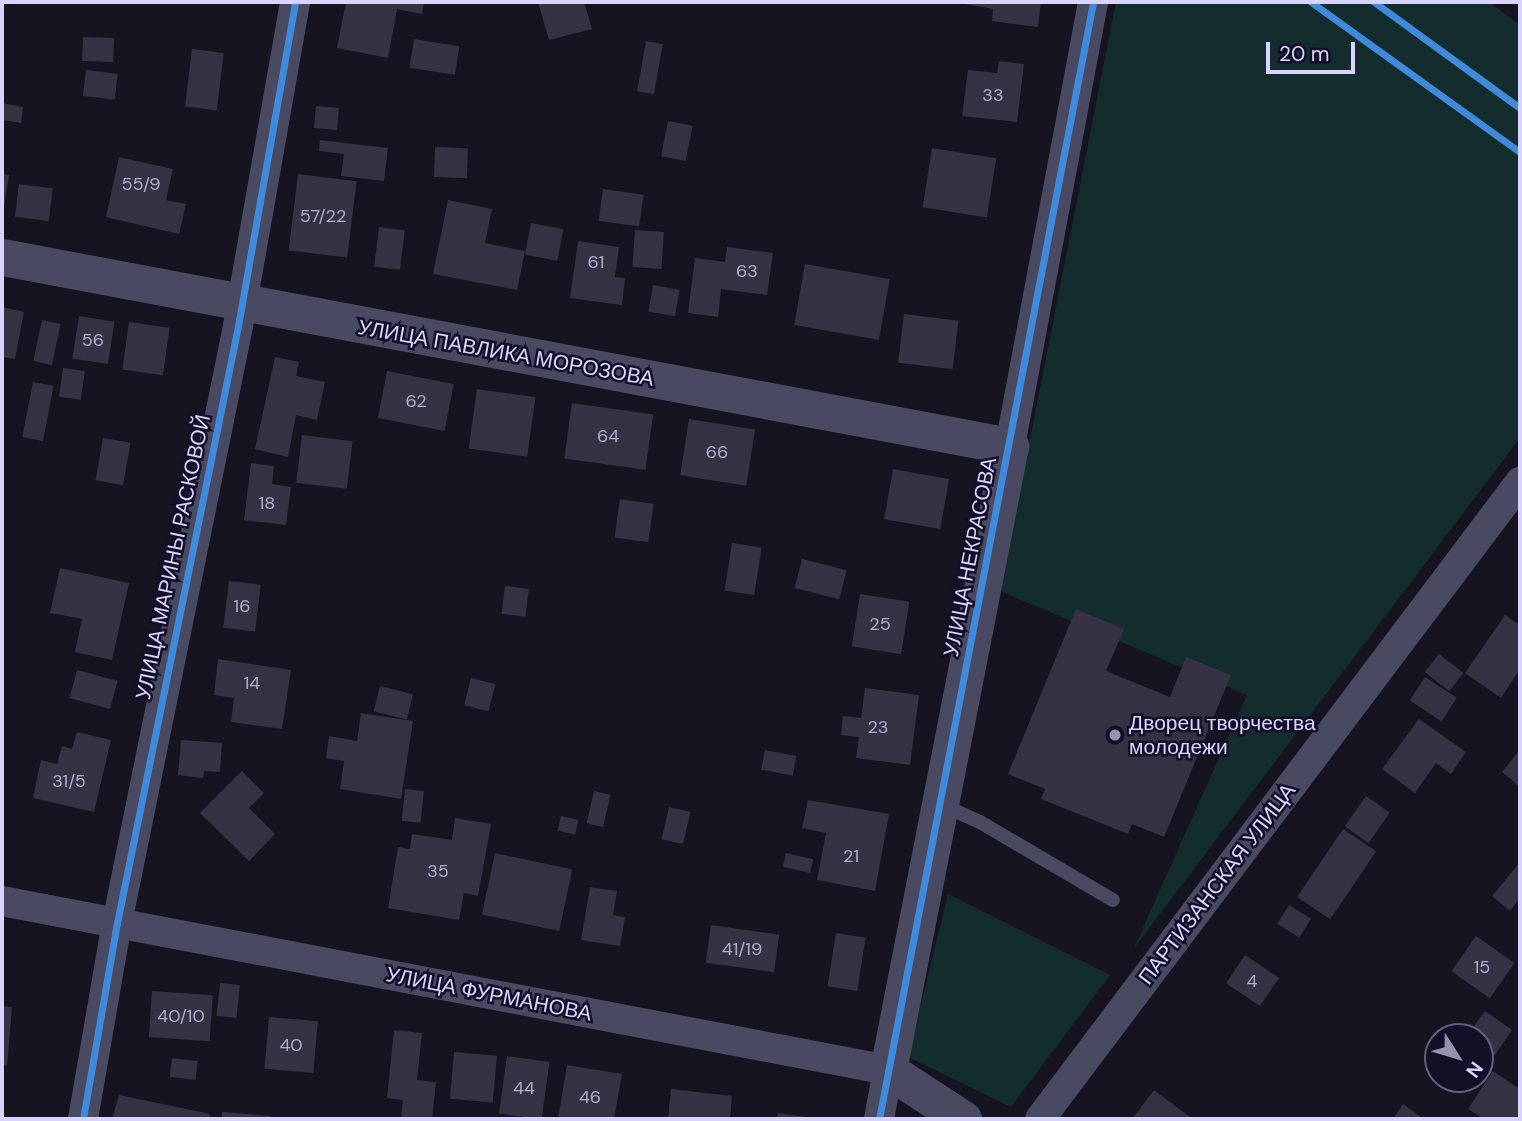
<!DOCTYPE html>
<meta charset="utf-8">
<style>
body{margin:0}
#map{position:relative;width:1522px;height:1121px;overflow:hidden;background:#161421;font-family:"DM Sans",sans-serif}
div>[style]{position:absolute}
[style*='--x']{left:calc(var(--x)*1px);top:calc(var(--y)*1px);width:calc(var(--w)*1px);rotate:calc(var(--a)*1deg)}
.green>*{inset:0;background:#132c2d}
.building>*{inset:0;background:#343243;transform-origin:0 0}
.service>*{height:14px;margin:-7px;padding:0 7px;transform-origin:7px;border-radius:7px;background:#4a4962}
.minor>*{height:30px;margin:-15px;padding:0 15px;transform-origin:15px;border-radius:15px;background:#4a4962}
.tertiary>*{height:37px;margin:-18.5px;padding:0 18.5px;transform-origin:18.5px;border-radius:18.5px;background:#4a4962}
.cycleway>*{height:7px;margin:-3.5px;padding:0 3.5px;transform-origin:3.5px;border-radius:3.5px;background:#408adc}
.dots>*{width:19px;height:19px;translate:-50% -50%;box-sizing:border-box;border:4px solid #130f26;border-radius:50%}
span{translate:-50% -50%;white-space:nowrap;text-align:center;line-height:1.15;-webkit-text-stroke:5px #130f26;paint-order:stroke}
.number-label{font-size:18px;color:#b0acd0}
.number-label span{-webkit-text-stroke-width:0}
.street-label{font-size:21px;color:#d9d4ff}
.poi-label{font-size:21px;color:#d9d4ff}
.left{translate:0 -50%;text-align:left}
.frame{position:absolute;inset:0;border:4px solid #d9d4ff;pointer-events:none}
.north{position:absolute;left:1424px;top:1023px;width:70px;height:70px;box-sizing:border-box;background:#130f26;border:2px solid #625e7d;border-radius:50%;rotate:127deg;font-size:19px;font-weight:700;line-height:28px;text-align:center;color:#d9d4ff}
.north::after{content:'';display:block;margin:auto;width:24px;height:32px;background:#9591b1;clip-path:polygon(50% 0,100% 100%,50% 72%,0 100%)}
.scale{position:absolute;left:1266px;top:42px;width:89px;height:32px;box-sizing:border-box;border:4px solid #d9d4ff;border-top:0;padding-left:9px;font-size:21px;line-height:24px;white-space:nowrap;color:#d9d4ff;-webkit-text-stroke:5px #130f26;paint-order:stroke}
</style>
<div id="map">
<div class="green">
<div style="clip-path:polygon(1116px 2px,1489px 2px,1520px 25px,1520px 438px,1134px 948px,1247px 695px,1000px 591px)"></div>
<div style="clip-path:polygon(948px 894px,1110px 975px,1011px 1107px,908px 1057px)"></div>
</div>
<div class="building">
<div style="clip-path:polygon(346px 2px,424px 2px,422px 14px,397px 9px,388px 58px,337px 48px)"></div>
<div style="clip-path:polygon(538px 2px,584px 2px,592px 29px,549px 40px)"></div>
<div style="clip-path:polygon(954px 2px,1041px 2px,1038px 27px,992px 21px,993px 9px)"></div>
<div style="left:83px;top:37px;width:31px;height:24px;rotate:2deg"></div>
<div style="left:414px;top:39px;width:46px;height:29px;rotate:9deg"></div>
<div style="left:646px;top:41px;width:17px;height:51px;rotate:10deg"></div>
<div style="left:192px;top:49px;width:32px;height:58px;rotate:7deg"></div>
<div style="clip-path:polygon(999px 61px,1024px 64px,1017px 122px,962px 116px,968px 70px,997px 73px)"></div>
<div style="left:86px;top:70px;width:32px;height:26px;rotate:7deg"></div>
<div style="clip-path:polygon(2px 103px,23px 107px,21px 123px,2px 120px)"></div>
<div style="left:316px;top:106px;width:23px;height:22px;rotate:5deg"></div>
<div style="left:668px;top:121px;width:25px;height:36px;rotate:11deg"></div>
<div style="clip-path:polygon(320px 140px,388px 148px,384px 181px,341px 176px,344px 154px,319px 151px)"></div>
<div style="left:435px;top:147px;width:33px;height:30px;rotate:2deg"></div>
<div style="left:932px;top:148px;width:65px;height:60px;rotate:9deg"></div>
<div style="clip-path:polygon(119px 157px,173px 169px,166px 200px,186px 204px,179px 234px,106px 217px)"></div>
<div style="clip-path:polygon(2px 174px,9px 175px,4px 207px,2px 206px)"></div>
<div style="left:298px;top:174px;width:59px;height:77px;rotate:7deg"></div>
<div style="left:19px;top:184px;width:34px;height:33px;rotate:7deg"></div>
<div style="left:603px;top:189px;width:41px;height:32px;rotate:8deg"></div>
<div style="clip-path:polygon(448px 200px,492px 209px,485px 243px,525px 251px,517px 290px,433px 274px)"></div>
<div style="left:531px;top:223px;width:33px;height:32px;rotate:11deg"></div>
<div style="left:379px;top:227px;width:26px;height:40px;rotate:7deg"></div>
<div style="left:635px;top:230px;width:29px;height:37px;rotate:4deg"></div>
<div style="clip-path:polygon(578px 241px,619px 247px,615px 277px,625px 278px,622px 305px,570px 298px)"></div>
<div style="clip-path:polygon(727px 247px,773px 253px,767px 295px,721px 289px,718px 317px,688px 313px,695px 258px,725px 262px)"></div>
<div style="left:805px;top:264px;width:86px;height:62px;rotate:10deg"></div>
<div style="left:653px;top:285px;width:27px;height:27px;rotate:10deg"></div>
<div style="clip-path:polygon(2px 307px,24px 312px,15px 359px,2px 357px)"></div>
<div style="left:904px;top:314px;width:55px;height:49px;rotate:7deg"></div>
<div style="left:79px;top:316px;width:36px;height:43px;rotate:9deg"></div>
<div style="left:42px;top:320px;width:19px;height:42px;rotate:12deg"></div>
<div style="left:129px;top:322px;width:41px;height:48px;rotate:8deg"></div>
<div style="clip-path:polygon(275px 357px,299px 362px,296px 376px,325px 382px,317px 420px,296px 415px,288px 457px,255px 449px)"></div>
<div style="left:63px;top:368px;width:22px;height:29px;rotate:8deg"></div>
<div style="left:387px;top:371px;width:68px;height:48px;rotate:11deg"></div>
<div style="left:33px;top:382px;width:21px;height:56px;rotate:11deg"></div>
<div style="left:477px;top:389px;width:59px;height:60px;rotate:8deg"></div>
<div style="left:572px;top:403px;width:82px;height:56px;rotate:8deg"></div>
<div style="left:689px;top:419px;width:67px;height:57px;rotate:9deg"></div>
<div style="left:302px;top:435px;width:51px;height:48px;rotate:7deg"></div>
<div style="left:103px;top:438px;width:28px;height:43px;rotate:10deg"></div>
<div style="clip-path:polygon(251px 463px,274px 466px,272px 484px,291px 487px,286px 525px,244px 520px)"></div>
<div style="left:893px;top:469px;width:57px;height:51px;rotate:10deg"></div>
<div style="left:620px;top:499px;width:34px;height:39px;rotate:8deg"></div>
<div style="left:732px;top:543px;width:30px;height:48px;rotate:9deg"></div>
<div style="left:802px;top:559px;width:46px;height:30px;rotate:14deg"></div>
<div style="clip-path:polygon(60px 568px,129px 583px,112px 660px,75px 652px,82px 619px,50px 613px)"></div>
<div style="left:229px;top:581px;width:32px;height:47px;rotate:7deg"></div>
<div style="left:505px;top:586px;width:24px;height:28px;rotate:7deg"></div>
<div style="left:860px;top:594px;width:50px;height:53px;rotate:9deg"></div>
<div style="clip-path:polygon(1076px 609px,1124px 629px,1106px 671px,1170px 697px,1186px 657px,1231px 675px,1164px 837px,1132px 824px,1128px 834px,1041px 799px,1045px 789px,1008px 774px)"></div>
<div style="clip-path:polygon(1505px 615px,1520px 625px,1520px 669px,1501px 698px,1465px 673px)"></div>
<div style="left:1439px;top:654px;width:31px;height:23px;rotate:38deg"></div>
<div style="clip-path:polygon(218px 659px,291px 670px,282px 729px,231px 722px,234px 698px,214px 695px)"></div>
<div style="left:77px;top:670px;width:42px;height:29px;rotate:15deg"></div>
<div style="left:1425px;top:677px;width:38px;height:28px;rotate:33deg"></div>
<div style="left:471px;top:678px;width:25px;height:28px;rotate:14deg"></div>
<div style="left:380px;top:686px;width:34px;height:26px;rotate:14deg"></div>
<div style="clip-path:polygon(865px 688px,919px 695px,910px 765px,856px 758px,859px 737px,841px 735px,843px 716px,861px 718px)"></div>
<div style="clip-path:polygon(361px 713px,413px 721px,401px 799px,340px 789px,344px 761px,326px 758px,329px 736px,357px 741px)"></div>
<div style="clip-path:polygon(1419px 719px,1466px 752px,1451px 774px,1436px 763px,1415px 793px,1382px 769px)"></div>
<div style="clip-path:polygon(77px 732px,111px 740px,94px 812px,33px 798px,41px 760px,57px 764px,62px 746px,72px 749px)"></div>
<div style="clip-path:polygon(181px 740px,222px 743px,220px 772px,204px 771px,203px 778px,178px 775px)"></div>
<div style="left:765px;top:750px;width:32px;height:20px;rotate:11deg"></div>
<div style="clip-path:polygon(1518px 752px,1520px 754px,1520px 787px,1502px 772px)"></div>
<div style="clip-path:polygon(242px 771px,264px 793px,249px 808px,275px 834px,249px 861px,200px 813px)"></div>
<div style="left:405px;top:789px;width:19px;height:32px;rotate:6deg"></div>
<div style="left:594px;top:791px;width:17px;height:33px;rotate:13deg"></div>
<div style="left:1366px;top:796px;width:29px;height:37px;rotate:35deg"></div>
<div style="clip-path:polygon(808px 800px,889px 814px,875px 891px,817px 880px,826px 833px,802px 828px)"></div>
<div style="left:669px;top:807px;width:22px;height:33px;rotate:13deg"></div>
<div style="left:561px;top:816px;width:18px;height:15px;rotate:13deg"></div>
<div style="clip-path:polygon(455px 818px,491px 824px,478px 896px,464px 893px,459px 920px,388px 908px,398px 847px,410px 849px,412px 834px,452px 840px)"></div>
<div style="left:1343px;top:829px;width:40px;height:82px;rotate:34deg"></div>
<div style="left:495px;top:853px;width:79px;height:63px;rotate:12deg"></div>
<div style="left:786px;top:853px;width:28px;height:14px;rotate:13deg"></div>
<div style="clip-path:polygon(1520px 862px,1520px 898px,1510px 911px,1492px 896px)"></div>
<div style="clip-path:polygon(590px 887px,617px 891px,613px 915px,625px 917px,620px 946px,581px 940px)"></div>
<div style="left:1289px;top:905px;width:26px;height:22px;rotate:32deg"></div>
<div style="left:711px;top:925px;width:69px;height:38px;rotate:8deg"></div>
<div style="left:836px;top:933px;width:30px;height:54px;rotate:9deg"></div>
<div style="left:1476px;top:936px;width:47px;height:43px;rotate:35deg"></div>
<div style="left:1245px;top:955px;width:41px;height:34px;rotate:34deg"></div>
<div style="left:220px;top:983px;width:20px;height:33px;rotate:6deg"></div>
<div style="left:152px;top:991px;width:61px;height:46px;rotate:4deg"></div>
<div style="clip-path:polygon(2px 1006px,12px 1007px,7px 1066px,2px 1065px)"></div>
<div style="clip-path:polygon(1485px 1011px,1512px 1030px,1488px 1065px,1480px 1060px,1480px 1037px,1466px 1037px)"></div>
<div style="left:269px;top:1017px;width:49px;height:52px;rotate:5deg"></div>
<div style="clip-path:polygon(394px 1030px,422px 1033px,417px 1080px,436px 1082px,432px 1119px,401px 1119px,403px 1100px,387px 1098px)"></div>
<div style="left:454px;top:1052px;width:43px;height:47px;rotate:5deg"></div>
<div style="left:507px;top:1056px;width:43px;height:58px;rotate:8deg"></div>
<div style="left:172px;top:1058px;width:26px;height:19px;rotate:7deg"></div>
<div style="clip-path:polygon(567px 1065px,622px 1074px,614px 1119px,558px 1119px)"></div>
<div style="clip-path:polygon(1493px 1071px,1520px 1089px,1520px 1119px,1484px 1119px,1468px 1109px)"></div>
<div style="clip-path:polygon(671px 1089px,732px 1096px,730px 1119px,668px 1119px)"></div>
<div style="clip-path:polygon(1154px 1090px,1190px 1117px,1188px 1119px,1132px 1119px)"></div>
<div style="clip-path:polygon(119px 1095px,210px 1114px,209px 1119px,112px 1119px)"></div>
<div style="clip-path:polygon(1403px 1104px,1424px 1119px,1393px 1119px)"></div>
<div style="clip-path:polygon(222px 1112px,271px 1116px,270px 1119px,222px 1119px)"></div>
<div style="clip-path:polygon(778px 1113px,813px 1118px,813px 1119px,777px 1119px)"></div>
</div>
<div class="service">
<div style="--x:940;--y:804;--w:44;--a:24.2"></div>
<div style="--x:980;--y:822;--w:154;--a:30.4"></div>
</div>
<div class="minor">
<div style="--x:1010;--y:446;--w:452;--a:-79.4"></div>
<div style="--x:2;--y:901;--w:902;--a:10.8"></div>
<div style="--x:888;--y:1070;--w:50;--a:100.4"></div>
<div style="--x:83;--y:1119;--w:199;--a:-80.2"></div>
<div style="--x:117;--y:923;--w:609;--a:-78.54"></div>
<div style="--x:238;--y:326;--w:329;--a:-80"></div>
<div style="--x:1040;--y:1119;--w:798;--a:-53"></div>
</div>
<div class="tertiary">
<div style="--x:2;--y:257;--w:1026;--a:10.62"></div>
<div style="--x:1010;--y:446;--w:636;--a:101.06"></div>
<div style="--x:888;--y:1070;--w:90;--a:33.2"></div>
</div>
<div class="cycleway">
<div style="--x:1311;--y:2;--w:257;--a:35.7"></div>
<div style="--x:1374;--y:2;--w:180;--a:36"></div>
<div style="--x:83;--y:1119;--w:199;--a:-80.2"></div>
<div style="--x:117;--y:923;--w:609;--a:-78.54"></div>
<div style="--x:238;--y:326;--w:329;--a:-80"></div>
<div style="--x:879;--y:1119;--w:1137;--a:-79.15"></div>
</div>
<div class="dots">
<div style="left:1115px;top:735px;background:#9591b1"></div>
</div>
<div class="number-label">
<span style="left:993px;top:95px">33</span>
<span style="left:141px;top:184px">55/9</span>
<span style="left:323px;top:216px">57/22</span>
<span style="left:596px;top:262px">61</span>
<span style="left:747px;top:271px">63</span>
<span style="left:93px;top:340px">56</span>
<span style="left:416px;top:401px">62</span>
<span style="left:608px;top:436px">64</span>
<span style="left:717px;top:452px">66</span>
<span style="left:267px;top:503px">18</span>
<span style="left:242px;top:606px">16</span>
<span style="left:880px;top:624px">25</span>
<span style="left:252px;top:683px">14</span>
<span style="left:878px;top:727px">23</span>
<span style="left:69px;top:781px">31/5</span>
<span style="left:851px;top:856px">21</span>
<span style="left:438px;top:871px">35</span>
<span style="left:742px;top:949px">41/19</span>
<span style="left:1482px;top:967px">15</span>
<span style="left:1252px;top:981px">4</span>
<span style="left:181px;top:1016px">40/10</span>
<span style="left:291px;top:1045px">40</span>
<span style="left:524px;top:1088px">44</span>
<span style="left:590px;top:1097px">46</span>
</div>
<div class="street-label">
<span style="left:506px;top:353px;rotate:10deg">УЛИЦА ПАВЛИКА МОРОЗОВА</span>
<span style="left:173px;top:557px;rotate:-78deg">УЛИЦА МАРИНЫ РАСКОВОЙ</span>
<span style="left:970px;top:557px;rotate:-79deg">УЛИЦА НЕКРАСОВА</span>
<span style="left:1217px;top:884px;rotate:-53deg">ПАРТИЗАНСКАЯ УЛИЦА</span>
<span style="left:489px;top:994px;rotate:11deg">УЛИЦА ФУРМАНОВА</span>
</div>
<div class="poi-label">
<span class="left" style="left:1129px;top:735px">Дворец творчества<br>молодежи</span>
</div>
<div class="frame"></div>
<div class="north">N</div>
<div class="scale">20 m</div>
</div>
